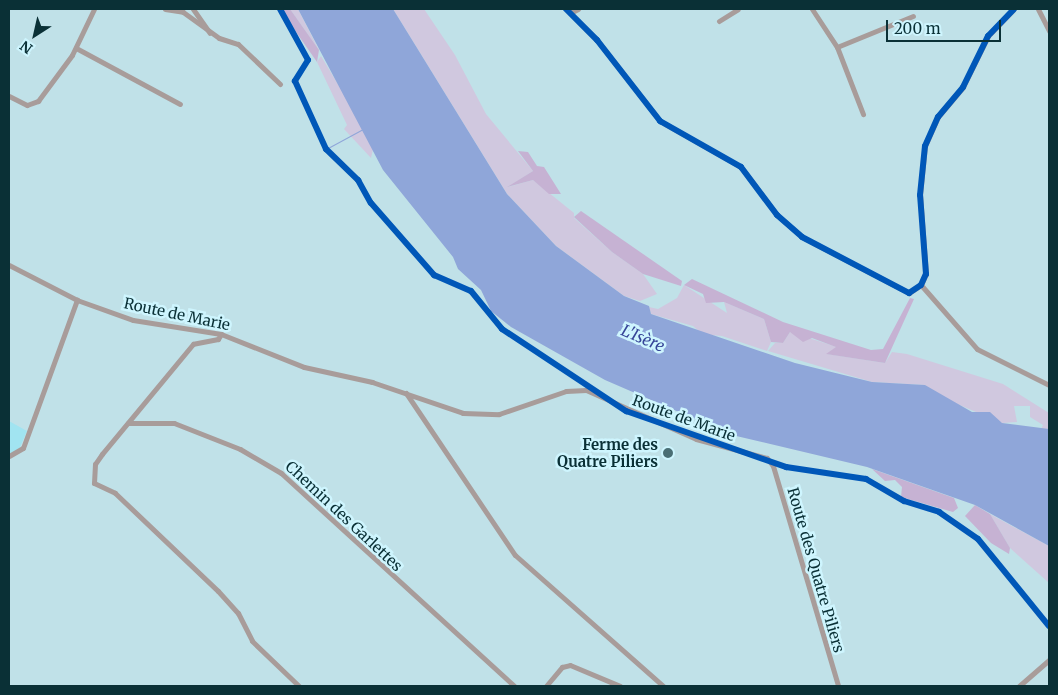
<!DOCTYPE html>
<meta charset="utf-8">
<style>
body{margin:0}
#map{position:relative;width:1058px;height:695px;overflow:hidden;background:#c0e1e8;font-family:Merriweather,serif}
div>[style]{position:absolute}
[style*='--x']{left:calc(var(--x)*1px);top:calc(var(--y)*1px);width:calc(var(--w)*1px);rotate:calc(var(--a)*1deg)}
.built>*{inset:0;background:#a1e4f1}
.green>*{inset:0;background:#d0c8df}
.forest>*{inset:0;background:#c6b2d3}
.water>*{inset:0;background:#8fa6d9}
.stream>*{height:1px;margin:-0.5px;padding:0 0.5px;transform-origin:0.5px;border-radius:0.5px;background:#8fa6d9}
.minor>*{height:5px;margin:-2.5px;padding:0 2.5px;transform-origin:2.5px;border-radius:2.5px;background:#a89c9a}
.cycleway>*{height:6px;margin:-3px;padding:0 3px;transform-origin:3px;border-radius:3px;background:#0057b8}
.dots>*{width:14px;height:14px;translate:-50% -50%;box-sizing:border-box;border:2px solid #cef5fe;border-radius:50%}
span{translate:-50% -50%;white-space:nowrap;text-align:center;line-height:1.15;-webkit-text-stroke:5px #cef5fe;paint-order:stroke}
.street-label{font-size:15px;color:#0a3036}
.poi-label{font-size:15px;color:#0a3036;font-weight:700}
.right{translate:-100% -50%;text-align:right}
.water-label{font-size:16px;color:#364598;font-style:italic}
.frame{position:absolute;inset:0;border:10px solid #0a3036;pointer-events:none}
.north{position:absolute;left:10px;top:10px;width:50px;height:50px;-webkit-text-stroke:4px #cef5fe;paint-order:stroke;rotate:215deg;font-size:14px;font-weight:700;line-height:20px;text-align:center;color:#0a3036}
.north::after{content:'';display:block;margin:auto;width:18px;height:22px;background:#0a3036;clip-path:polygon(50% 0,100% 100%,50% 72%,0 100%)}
.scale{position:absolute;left:886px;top:20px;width:115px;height:22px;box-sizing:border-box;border:2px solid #0a3036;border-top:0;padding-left:6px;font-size:15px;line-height:18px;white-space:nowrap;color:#0a3036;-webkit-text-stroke:4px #cef5fe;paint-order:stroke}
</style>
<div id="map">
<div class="built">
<div style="clip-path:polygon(9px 421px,27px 431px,19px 450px,9px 454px)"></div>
</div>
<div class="green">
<div style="clip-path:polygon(290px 9px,298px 9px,319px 50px)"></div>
<div style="clip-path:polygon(393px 9px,424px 9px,455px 55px,486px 114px,533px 171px,508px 187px,533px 180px,574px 213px,574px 218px,612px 252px,643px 274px,657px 294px,640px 301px,624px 296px,556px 246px,507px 194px)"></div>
<div style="clip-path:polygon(321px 56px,360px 121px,373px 149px,371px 158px,344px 129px,347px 125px,317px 62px)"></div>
<div style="clip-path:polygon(684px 285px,727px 313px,724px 302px,764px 319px,771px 342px,767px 351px,722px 336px,702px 334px,693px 326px,651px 314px,649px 307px,658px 309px,677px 298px)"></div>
<div style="clip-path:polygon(790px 332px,837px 347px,827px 354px,885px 363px,892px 352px,907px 354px,1003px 384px,1049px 413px,1049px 429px,1041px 429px,1043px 425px,1030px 417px,1030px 406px,1014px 406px,1017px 422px,1002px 423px,936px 395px,925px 385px,872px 382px,768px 351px,775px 343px,783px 343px)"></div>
<div style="clip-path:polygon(990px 514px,1049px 546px,1049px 583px,1010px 548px)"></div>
</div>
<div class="forest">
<div style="clip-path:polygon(280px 9px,290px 9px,319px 50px,317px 62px)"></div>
<div style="clip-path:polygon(518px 151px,528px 152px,537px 166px,544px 167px,561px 194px,549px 194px,533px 180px,507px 187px,533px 171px)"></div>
<div style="clip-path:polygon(581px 211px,682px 281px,681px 286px,643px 274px,612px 252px,574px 217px)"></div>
<div style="clip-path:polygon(692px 279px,783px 322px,871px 350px,883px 349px,910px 298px,914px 299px,885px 363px,826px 354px,836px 347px,812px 338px,803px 342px,790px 332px,783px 343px,771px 342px,764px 319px,724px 302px,706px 303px,703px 294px,684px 285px)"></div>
<div style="clip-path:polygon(872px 469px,954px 498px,958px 508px,953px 512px,901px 497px,902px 487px,895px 480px,885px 481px)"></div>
<div style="clip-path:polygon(975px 505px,990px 514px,1010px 548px,1009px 554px,991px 543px,965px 516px)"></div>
</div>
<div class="water">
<div style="clip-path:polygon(298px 9px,393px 9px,507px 194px,556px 246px,624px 296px,649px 306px,651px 314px,795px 363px,872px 382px,925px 385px,972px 412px,990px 412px,1002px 423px,1049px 429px,1049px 546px,975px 505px,867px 467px,732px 435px,605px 380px,511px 327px,491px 311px,481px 290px,458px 269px,453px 257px,383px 170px)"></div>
</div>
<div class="stream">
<div style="--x:326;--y:149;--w:42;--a:-28.4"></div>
</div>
<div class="minor">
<div style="--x:165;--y:9;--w:18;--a:9"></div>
<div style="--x:183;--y:12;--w:44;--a:35.8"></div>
<div style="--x:219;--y:38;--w:20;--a:18"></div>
<div style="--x:238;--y:44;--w:58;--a:43.6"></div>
<div style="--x:193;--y:9;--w:29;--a:55"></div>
<div style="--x:566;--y:9;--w:44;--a:45"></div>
<div style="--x:597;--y:40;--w:103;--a:52.1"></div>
<div style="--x:660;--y:121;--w:93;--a:29.6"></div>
<div style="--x:741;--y:167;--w:60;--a:53.1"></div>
<div style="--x:777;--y:215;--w:33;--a:41"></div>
<div style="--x:802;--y:237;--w:121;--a:27.6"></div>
<div style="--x:909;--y:293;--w:14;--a:-34"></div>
<div style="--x:921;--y:285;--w:12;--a:-66"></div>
<div style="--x:926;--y:274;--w:79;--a:-94.3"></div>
<div style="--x:920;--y:195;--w:49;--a:-84.2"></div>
<div style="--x:925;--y:146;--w:32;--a:-66"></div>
<div style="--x:938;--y:117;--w:39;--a:-50"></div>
<div style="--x:963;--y:87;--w:57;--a:-63.9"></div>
<div style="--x:988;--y:36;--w:37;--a:-46"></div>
<div style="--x:812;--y:9;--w:45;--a:56.7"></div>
<div style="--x:837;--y:47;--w:72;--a:68.8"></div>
<div style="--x:1038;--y:9;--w:25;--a:63"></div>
<div style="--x:570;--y:13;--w:9;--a:-27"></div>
<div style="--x:719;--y:21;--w:22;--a:-32"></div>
<div style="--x:837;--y:47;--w:82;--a:-22.2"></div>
<div style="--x:76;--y:48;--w:118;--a:28.3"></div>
<div style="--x:9;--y:96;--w:20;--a:27"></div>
<div style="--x:27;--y:105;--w:12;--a:-20"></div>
<div style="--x:38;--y:101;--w:57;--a:-53.5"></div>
<div style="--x:72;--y:55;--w:51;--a:-64.4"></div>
<div style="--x:9;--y:265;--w:76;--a:27.2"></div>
<div style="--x:77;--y:300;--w:59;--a:19.7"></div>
<div style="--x:133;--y:320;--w:89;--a:9"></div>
<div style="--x:221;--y:334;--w:89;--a:21.7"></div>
<div style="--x:304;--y:367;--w:70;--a:12.4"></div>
<div style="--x:372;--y:382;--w:96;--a:18.8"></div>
<div style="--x:463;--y:413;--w:36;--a:2"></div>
<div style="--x:499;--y:414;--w:71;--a:-18.9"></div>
<div style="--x:566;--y:391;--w:20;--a:-3"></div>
<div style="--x:586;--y:390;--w:120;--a:24"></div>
<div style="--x:696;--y:439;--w:73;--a:15"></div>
<div style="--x:767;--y:458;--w:10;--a:53"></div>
<div style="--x:773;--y:466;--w:229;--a:73.5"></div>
<div style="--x:921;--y:285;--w:85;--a:48.8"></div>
<div style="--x:977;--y:349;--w:80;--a:26.6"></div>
<div style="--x:221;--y:334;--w:6;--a:121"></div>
<div style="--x:218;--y:339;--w:25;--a:169"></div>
<div style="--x:193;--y:344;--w:143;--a:129.6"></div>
<div style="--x:102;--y:454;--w:12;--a:125"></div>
<div style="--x:95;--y:464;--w:19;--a:93"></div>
<div style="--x:94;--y:483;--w:23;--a:25"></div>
<div style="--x:115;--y:493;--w:142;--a:43.6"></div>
<div style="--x:218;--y:591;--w:30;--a:48"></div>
<div style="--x:238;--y:613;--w:31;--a:63"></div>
<div style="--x:252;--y:641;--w:65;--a:43.8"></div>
<div style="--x:406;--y:393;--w:195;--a:56.1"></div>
<div style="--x:515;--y:555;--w:198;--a:41.5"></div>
<div style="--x:128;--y:423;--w:46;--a:0"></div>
<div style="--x:174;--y:423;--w:71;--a:21.5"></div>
<div style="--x:240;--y:449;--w:48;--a:30.3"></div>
<div style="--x:281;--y:473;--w:316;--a:42.4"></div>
<div style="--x:9;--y:456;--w:16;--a:-30"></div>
<div style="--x:23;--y:448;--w:158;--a:-70"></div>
<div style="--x:546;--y:686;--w:25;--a:-50"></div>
<div style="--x:562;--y:667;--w:8;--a:-14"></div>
<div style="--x:570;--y:665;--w:54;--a:22.8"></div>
<div style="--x:1019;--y:686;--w:40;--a:-41"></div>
</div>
<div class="cycleway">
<div style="--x:280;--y:9;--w:58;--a:61.2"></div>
<div style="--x:308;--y:60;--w:25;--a:122"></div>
<div style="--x:295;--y:81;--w:75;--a:65.5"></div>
<div style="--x:326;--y:149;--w:45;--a:44.1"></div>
<div style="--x:358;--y:180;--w:26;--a:61"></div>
<div style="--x:371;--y:203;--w:96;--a:48.8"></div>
<div style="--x:434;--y:275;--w:40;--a:23.4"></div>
<div style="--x:471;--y:291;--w:49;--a:50.8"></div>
<div style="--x:502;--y:329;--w:149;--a:33.5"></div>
<div style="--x:626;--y:411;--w:170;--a:19.3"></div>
<div style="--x:786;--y:467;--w:81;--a:8.5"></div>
<div style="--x:866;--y:479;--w:44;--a:30.1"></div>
<div style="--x:904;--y:501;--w:37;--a:17"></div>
<div style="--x:939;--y:512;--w:47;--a:34.7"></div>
<div style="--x:978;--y:539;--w:112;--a:50.8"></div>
<div style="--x:566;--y:9;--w:44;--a:45"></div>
<div style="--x:597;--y:40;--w:103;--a:52.1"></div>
<div style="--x:660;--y:121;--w:93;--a:29.6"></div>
<div style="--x:741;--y:167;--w:60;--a:53.1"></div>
<div style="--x:777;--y:215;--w:33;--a:41"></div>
<div style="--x:802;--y:237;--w:121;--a:27.6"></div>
<div style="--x:909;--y:293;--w:14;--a:-34"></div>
<div style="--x:921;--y:285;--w:12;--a:-66"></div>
<div style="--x:926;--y:274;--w:79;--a:-94.3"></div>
<div style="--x:920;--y:195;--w:49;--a:-84.2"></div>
<div style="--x:925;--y:146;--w:32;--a:-66"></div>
<div style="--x:938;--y:117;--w:39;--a:-50"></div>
<div style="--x:963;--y:87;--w:57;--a:-63.9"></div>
<div style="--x:988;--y:36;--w:37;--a:-46"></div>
</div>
<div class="dots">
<div style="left:668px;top:453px;background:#4a6e74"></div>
</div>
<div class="street-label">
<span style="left:177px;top:314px;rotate:12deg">Route de Marie</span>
<span style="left:684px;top:418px;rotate:20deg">Route de Marie</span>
<span style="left:344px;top:516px;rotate:43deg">Chemin des Garlettes</span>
<span style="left:816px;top:570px;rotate:74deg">Route des Quatre Piliers</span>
</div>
<div class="poi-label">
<span class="right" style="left:658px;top:453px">Ferme des<br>Quatre Piliers</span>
</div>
<div class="water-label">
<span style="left:643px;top:338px;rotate:23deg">L'Isère</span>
</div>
<div class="frame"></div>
<div class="north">N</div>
<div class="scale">200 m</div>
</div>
